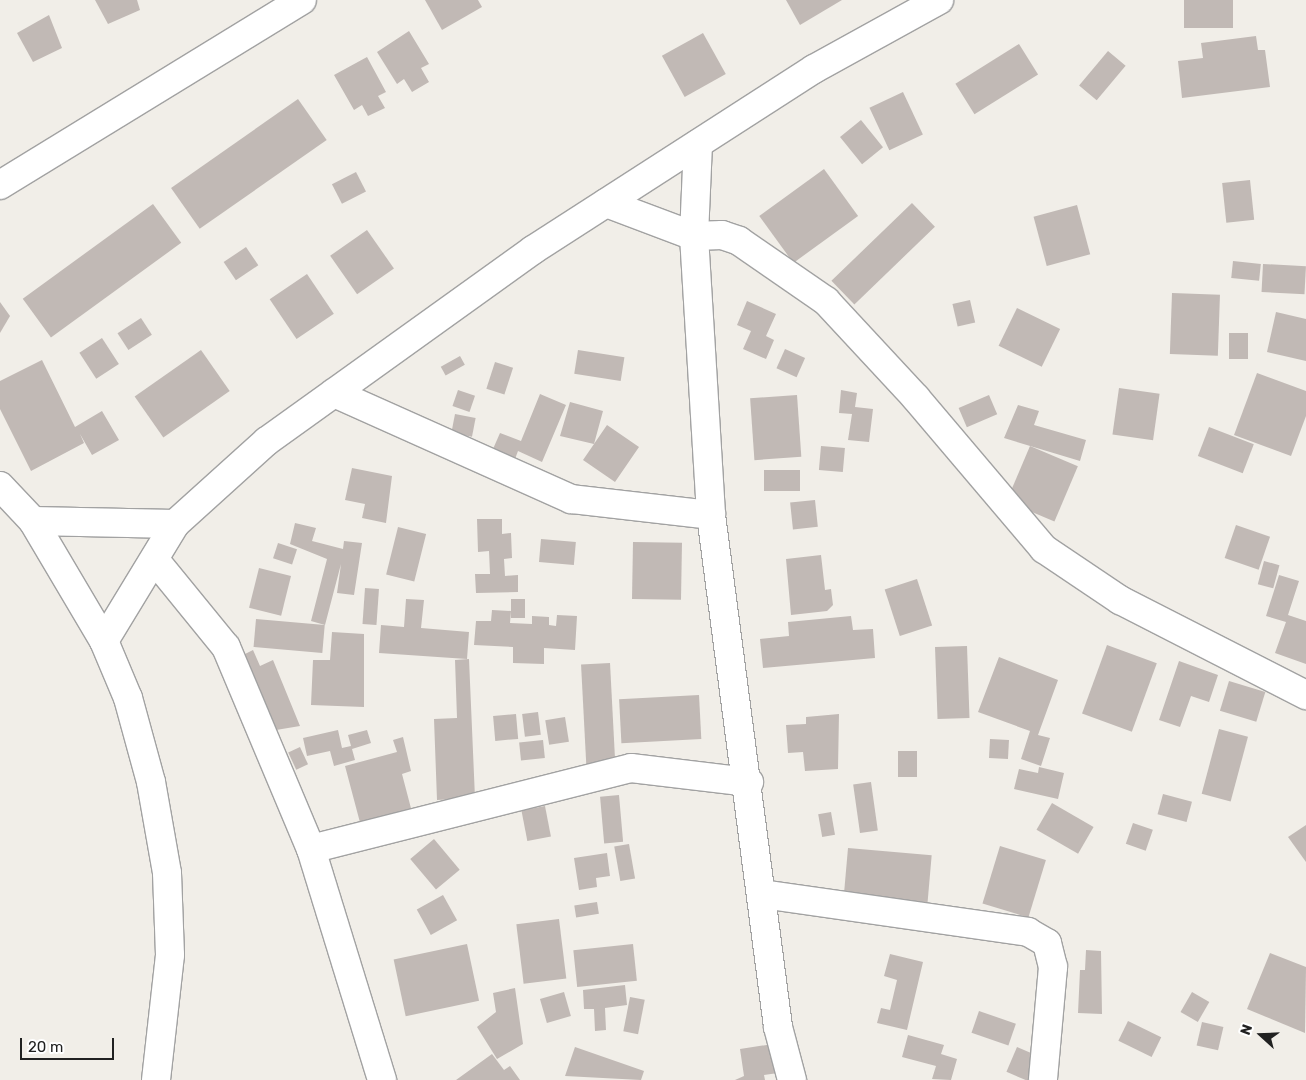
<!DOCTYPE html>
<style>
body{margin:0}
#map{position:relative;width:1306px;height:1080px;overflow:hidden;background:#f1eee8;font-family:Rubik,sans-serif}
div>[style]{position:absolute}
[style*='--x']{left:calc(var(--x)*1px);top:calc(var(--y)*1px);width:calc(var(--w)*1px);rotate:calc(var(--a)*1deg)}
.building>*{inset:0;background:#c1b9b5;transform-origin:0 0}
.roads{filter:drop-shadow(1px 0 #a2a2a2) drop-shadow(-1px 0 #a2a2a2) drop-shadow(0 1px #a2a2a2) drop-shadow(0 -1px #a2a2a2)}
.minor>*{height:28px;margin:-14px;padding:0 14px;transform-origin:14px;border-radius:14px;background:#fff}
span{translate:-50% -50%;white-space:nowrap;text-align:center;line-height:1.15;-webkit-text-stroke:5px #fff;paint-order:stroke}
.north{position:absolute;left:1236px;top:1010px;width:50px;height:50px;-webkit-text-stroke:4px #fff;paint-order:stroke;rotate:290deg;font-size:14px;font-weight:700;line-height:20px;text-align:center;color:#212121}
.north::after{content:'';display:block;margin:auto;width:18px;height:22px;background:#212121;clip-path:polygon(50% 0,100% 100%,50% 72%,0 100%)}
.scale{position:absolute;left:20px;top:1038px;width:94px;height:22px;box-sizing:border-box;border:2px solid #212121;border-top:0;padding-left:6px;font-size:15px;line-height:18px;white-space:nowrap;color:#212121;-webkit-text-stroke:4px #fff;paint-order:stroke}
</style>
<div id="map">
<div class="building">
<div style="clip-path:polygon(95px 0,137px 0,140px 10px,108px 24px)"></div>
<div style="clip-path:polygon(425px 0,478px 0,482px 7px,442px 30px)"></div>
<div style="clip-path:polygon(786px 0,842px 0,800px 25px)"></div>
<div style="left:1184px;top:0;width:49px;height:28px"></div>
<div style="clip-path:polygon(49px 15px,62px 48px,33px 62px,17px 33px)"></div>
<div style="clip-path:polygon(409px 31px,429px 64px,421px 68px,429px 82px,412px 92px,404px 79px,397px 84px,377px 52px)"></div>
<div style="left:703px;top:33px;width:47px;height:47px;rotate:61deg"></div>
<div style="clip-path:polygon(1256px 36px,1258px 50px,1265px 50px,1270px 87px,1182px 98px,1178px 61px,1203px 58px,1201px 43px)"></div>
<div style="left:1019px;top:44px;width:36px;height:75px;rotate:58deg"></div>
<div style="left:1108px;top:51px;width:23px;height:45px;rotate:40deg"></div>
<div style="clip-path:polygon(367px 57px,386px 92px,378px 96px,385px 108px,368px 116px,362px 105px,354px 110px,334px 75px)"></div>
<div style="left:903px;top:92px;width:47px;height:37px;rotate:65deg"></div>
<div style="left:298px;top:99px;width:50px;height:155px;rotate:55deg"></div>
<div style="left:861px;top:120px;width:35px;height:27px;rotate:51deg"></div>
<div style="left:824px;top:169px;width:58px;height:80px;rotate:54deg"></div>
<div style="left:356px;top:172px;width:22px;height:27px;rotate:63deg"></div>
<div style="left:1250px;top:180px;width:40px;height:28px;rotate:84deg"></div>
<div style="left:912px;top:203px;width:33px;height:112px;rotate:46deg"></div>
<div style="left:153px;top:204px;width:48px;height:161px;rotate:54deg"></div>
<div style="left:1077px;top:205px;width:51px;height:45px;rotate:75deg"></div>
<div style="left:367px;top:230px;width:47px;height:45px;rotate:55deg"></div>
<div style="left:246px;top:247px;width:22px;height:27px;rotate:56deg"></div>
<div style="left:1233px;top:261px;width:28px;height:17px;rotate:6deg"></div>
<div style="left:1263px;top:264px;width:43px;height:28px;rotate:3deg"></div>
<div style="left:307px;top:274px;width:48px;height:45px;rotate:56deg"></div>
<div style="left:1172px;top:293px;width:48px;height:61px;rotate:2deg"></div>
<div style="left:970px;top:300px;width:23px;height:18px;rotate:77deg"></div>
<div style="clip-path:polygon(747px 301px,776px 314px,766px 336px,774px 340px,766px 359px,743px 349px,751px 331px,737px 325px)"></div>
<div style="clip-path:polygon(0 302px,10px 316px,0 333px)"></div>
<div style="left:1017px;top:308px;width:48px;height:42px;rotate:26deg"></div>
<div style="clip-path:polygon(1276px 312px,1306px 319px,1306px 361px,1267px 352px)"></div>
<div style="left:141px;top:318px;width:20px;height:28px;rotate:57deg"></div>
<div style="left:1229px;top:333px;width:19px;height:26px"></div>
<div style="left:102px;top:338px;width:31px;height:27px;rotate:57deg"></div>
<div style="left:785px;top:349px;width:22px;height:21px;rotate:24deg"></div>
<div style="left:201px;top:350px;width:50px;height:81px;rotate:55deg"></div>
<div style="left:578px;top:350px;width:47px;height:24px;rotate:9deg"></div>
<div style="left:460px;top:356px;width:10px;height:22px;rotate:61deg"></div>
<div style="clip-path:polygon(42px 360px,75px 427px,102px 411px,119px 440px,92px 455px,80px 434px,84px 443px,31px 471px,0 409px,0 381px)"></div>
<div style="left:495px;top:362px;width:19px;height:28px;rotate:18deg"></div>
<div style="clip-path:polygon(1257px 373px,1306px 391px,1306px 416px,1291px 456px,1234px 435px)"></div>
<div style="left:1119px;top:388px;width:41px;height:47px;rotate:8deg"></div>
<div style="left:458px;top:390px;width:18px;height:17px;rotate:19deg"></div>
<div style="clip-path:polygon(841px 390px,857px 393px,855px 407px,873px 409px,869px 442px,848px 440px,852px 414px,839px 413px)"></div>
<div style="clip-path:polygon(540px 394px,566px 405px,542px 462px,518px 451px,515px 459px,493px 449px,500px 433px,521px 441px)"></div>
<div style="left:797px;top:395px;width:62px;height:47px;rotate:86deg"></div>
<div style="left:989px;top:395px;width:21px;height:33px;rotate:67deg"></div>
<div style="clip-path:polygon(570px 402px,603px 411px,594px 444px,607px 425px,639px 447px,615px 482px,583px 460px,594px 444px,560px 436px)"></div>
<div style="clip-path:polygon(1018px 405px,1039px 411px,1034px 425px,1086px 440px,1080px 461px,1004px 438px)"></div>
<div style="left:455px;top:414px;width:21px;height:19px;rotate:11deg"></div>
<div style="left:1209px;top:427px;width:48px;height:31px;rotate:21deg"></div>
<div style="left:821px;top:446px;width:24px;height:24px;rotate:5deg"></div>
<div style="left:1030px;top:446px;width:52px;height:60px;rotate:23deg"></div>
<div style="clip-path:polygon(352px 468px,392px 476px,386px 523px,362px 518px,365px 504px,345px 500px)"></div>
<div style="left:800px;top:470px;width:21px;height:36px;rotate:90deg"></div>
<div style="left:815px;top:500px;width:27px;height:25px;rotate:84deg"></div>
<div style="clip-path:polygon(477px 519px,502px 519px,502px 534px,511px 533px,512px 558px,504px 559px,505px 576px,518px 575px,518px 592px,476px 593px,475px 574px,490px 574px,489px 551px,478px 552px)"></div>
<div style="clip-path:polygon(295px 523px,316px 528px,312px 541px,343px 549px,344px 541px,362px 543px,354px 595px,337px 593px,341px 564px,325px 625px,311px 621px,327px 559px,290px 544px)"></div>
<div style="left:1236px;top:525px;width:36px;height:35px;rotate:19deg"></div>
<div style="left:398px;top:527px;width:29px;height:49px;rotate:14deg"></div>
<div style="left:541px;top:539px;width:35px;height:23px;rotate:5deg"></div>
<div style="left:633px;top:542px;width:49px;height:57px;rotate:1deg"></div>
<div style="left:278px;top:543px;width:20px;height:16px;rotate:18deg"></div>
<div style="clip-path:polygon(821px 555px,825px 590px,831px 589px,833px 605px,827px 611px,791px 615px,786px 559px)"></div>
<div style="left:1264px;top:561px;width:16px;height:24px;rotate:15deg"></div>
<div style="left:259px;top:568px;width:33px;height:41px;rotate:14deg"></div>
<div style="clip-path:polygon(1279px 575px,1299px 581px,1288px 615px,1306px 621px,1306px 664px,1275px 653px,1286px 622px,1266px 616px)"></div>
<div style="left:917px;top:579px;width:49px;height:34px;rotate:72deg"></div>
<div style="left:365px;top:588px;width:14px;height:36px;rotate:4deg"></div>
<div style="clip-path:polygon(406px 599px,424px 600px,421px 628px,469px 632px,467px 659px,379px 653px,381px 625px,404px 627px)"></div>
<div style="left:511px;top:599px;width:14px;height:19px"></div>
<div style="clip-path:polygon(492px 610px,511px 611px,510px 623px,532px 624px,532px 616px,549px 617px,549px 625px,556px 626px,557px 615px,577px 616px,575px 650px,544px 648px,544px 664px,513px 663px,513px 647px,474px 645px,476px 621px,491px 621px)"></div>
<div style="clip-path:polygon(851px 616px,853px 630px,873px 629px,875px 658px,763px 668px,760px 639px,789px 636px,788px 622px)"></div>
<div style="left:256px;top:619px;width:69px;height:28px;rotate:5deg"></div>
<div style="clip-path:polygon(332px 632px,364px 634px,364px 707px,311px 705px,313px 660px,330px 660px)"></div>
<div style="left:1107px;top:645px;width:53px;height:73px;rotate:20deg"></div>
<div style="left:967px;top:646px;width:72px;height:32px;rotate:88deg"></div>
<div style="clip-path:polygon(253px 650px,260px 666px,273px 660px,300px 726px,276px 730px,243px 655px)"></div>
<div style="clip-path:polygon(999px 657px,1058px 680px,1038px 735px,1050px 738px,1041px 766px,1021px 759px,1030px 731px,978px 712px)"></div>
<div style="clip-path:polygon(469px 659px,475px 798px,437px 800px,434px 719px,457px 718px,455px 660px)"></div>
<div style="clip-path:polygon(1179px 661px,1218px 675px,1209px 702px,1191px 696px,1180px 727px,1159px 720px)"></div>
<div style="left:610px;top:663px;width:106px;height:29px;rotate:87deg"></div>
<div style="left:1229px;top:681px;width:38px;height:31px;rotate:17deg"></div>
<div style="left:699px;top:695px;width:44px;height:80px;rotate:87deg"></div>
<div style="left:538px;top:712px;width:23px;height:16px;rotate:83deg"></div>
<div style="left:516px;top:714px;width:25px;height:23px;rotate:85deg"></div>
<div style="clip-path:polygon(839px 714px,838px 769px,805px 771px,803px 752px,788px 753px,786px 725px,806px 724px,806px 717px)"></div>
<div style="left:565px;top:717px;width:25px;height:20px;rotate:81deg"></div>
<div style="left:1219px;top:729px;width:30px;height:67px;rotate:15deg"></div>
<div style="clip-path:polygon(338px 730px,342px 748px,351px 746px,348px 735px,367px 730px,371px 743px,352px 749px,355px 760px,334px 766px,330px 751px,307px 756px,303px 738px)"></div>
<div style="clip-path:polygon(403px 737px,411px 771px,402px 774px,413px 816px,362px 830px,345px 766px,397px 752px,393px 740px)"></div>
<div style="left:990px;top:739px;width:19px;height:19px;rotate:3deg"></div>
<div style="left:543px;top:740px;width:18px;height:24px;rotate:84deg"></div>
<div style="left:300px;top:747px;width:19px;height:13px;rotate:65deg"></div>
<div style="left:917px;top:751px;width:26px;height:19px;rotate:90deg"></div>
<div style="clip-path:polygon(1039px 767px,1064px 773px,1058px 799px,1014px 789px,1019px 769px,1038px 773px)"></div>
<div style="left:871px;top:782px;width:49px;height:18px;rotate:82deg"></div>
<div style="left:1163px;top:794px;width:30px;height:21px;rotate:15deg"></div>
<div style="left:619px;top:795px;width:47px;height:19px;rotate:85deg"></div>
<div style="left:1052px;top:803px;width:48px;height:31px;rotate:30deg"></div>
<div style="left:545px;top:806px;width:31px;height:24px;rotate:79deg"></div>
<div style="left:831px;top:812px;width:23px;height:13px;rotate:80deg"></div>
<div style="left:1133px;top:823px;width:21px;height:22px;rotate:19deg"></div>
<div style="clip-path:polygon(1306px 825px,1306px 862px,1288px 837px)"></div>
<div style="left:434px;top:839px;width:40px;height:31px;rotate:50deg"></div>
<div style="left:629px;top:844px;width:35px;height:15px;rotate:80deg"></div>
<div style="left:1000px;top:846px;width:48px;height:60px;rotate:17deg"></div>
<div style="left:848px;top:848px;width:84px;height:47px;rotate:5deg"></div>
<div style="clip-path:polygon(607px 853px,610px 876px,596px 878px,597px 887px,579px 890px,574px 858px)"></div>
<div style="left:443px;top:895px;width:29px;height:30px;rotate:61deg"></div>
<div style="left:597px;top:902px;width:12px;height:23px;rotate:81deg"></div>
<div style="left:559px;top:919px;width:60px;height:43px;rotate:83deg"></div>
<div style="left:467px;top:944px;width:58px;height:75px;rotate:78deg"></div>
<div style="left:633px;top:944px;width:37px;height:60px;rotate:84deg"></div>
<div style="clip-path:polygon(1086px 950px,1101px 951px,1102px 1014px,1078px 1013px,1080px 970px,1085px 970px)"></div>
<div style="clip-path:polygon(1270px 953px,1306px 967px,1305px 1033px,1247px 1009px)"></div>
<div style="clip-path:polygon(890px 954px,923px 962px,907px 1030px,877px 1023px,881px 1008px,890px 1010px,897px 980px,884px 976px)"></div>
<div style="clip-path:polygon(625px 985px,627px 1005px,605px 1008px,606px 1030px,595px 1031px,594px 1009px,584px 1009px,583px 990px)"></div>
<div style="clip-path:polygon(515px 988px,523px 1044px,497px 1059px,477px 1027px,496px 1012px,493px 993px)"></div>
<div style="left:564px;top:992px;width:25px;height:25px;rotate:74deg"></div>
<div style="left:1192px;top:992px;width:20px;height:23px;rotate:30deg"></div>
<div style="left:630px;top:997px;width:15px;height:35px;rotate:11deg"></div>
<div style="left:979px;top:1011px;width:39px;height:23px;rotate:19deg"></div>
<div style="left:1128px;top:1021px;width:37px;height:22px;rotate:26deg"></div>
<div style="left:1202px;top:1022px;width:22px;height:24px;rotate:13deg"></div>
<div style="clip-path:polygon(908px 1035px,944px 1045px,941px 1054px,957px 1059px,951px 1080px,932px 1079px,936px 1066px,902px 1057px)"></div>
<div style="clip-path:polygon(773px 1044px,778px 1073px,764px 1075px,765px 1080px,735px 1080px,744px 1076px,740px 1049px)"></div>
<div style="clip-path:polygon(575px 1047px,644px 1071px,641px 1080px,565px 1076px)"></div>
<div style="left:1017px;top:1047px;width:26px;height:27px;rotate:23deg"></div>
<div style="clip-path:polygon(492px 1054px,504px 1070px,510px 1066px,520px 1080px,456px 1080px)"></div>
</div>
<div class="roads">
<div class="minor">
<div style="--x:698;--y:144;--w:92;--a:92.5"></div>
<div style="--x:694;--y:236;--w:280;--a:86.5"></div>
<div style="--x:711;--y:515;--w:516;--a:82.54"></div>
<div style="--x:778;--y:1027;--w:55;--a:75.2"></div>
<div style="--x:0;--y:185;--w:354;--a:-31.5"></div>
<div style="--x:606;--y:203;--w:94;--a:20.6"></div>
<div style="--x:694;--y:236;--w:28;--a:-2"></div>
<div style="--x:722;--y:235;--w:18;--a:19"></div>
<div style="--x:739;--y:241;--w:106;--a:34.6"></div>
<div style="--x:826;--y:301;--w:132;--a:47.1"></div>
<div style="--x:916;--y:398;--w:198;--a:49.7"></div>
<div style="--x:1044;--y:549;--w:92;--a:33.9"></div>
<div style="--x:1120;--y:600;--w:209;--a:27.1"></div>
<div style="--x:334;--y:393;--w:260;--a:24.1"></div>
<div style="--x:571;--y:499;--w:141;--a:6.5"></div>
<div style="--x:0;--y:486;--w:48;--a:46.7"></div>
<div style="--x:33;--y:521;--w:139;--a:59.4"></div>
<div style="--x:104;--y:641;--w:62;--a:67.2"></div>
<div style="--x:128;--y:698;--w:87;--a:74.7"></div>
<div style="--x:151;--y:782;--w:92;--a:80"></div>
<div style="--x:167;--y:873;--w:82;--a:87.9"></div>
<div style="--x:170;--y:955;--w:126;--a:96.4"></div>
<div style="--x:33;--y:521;--w:142;--a:1.2"></div>
<div style="--x:155;--y:560;--w:112;--a:50.8"></div>
<div style="--x:226;--y:647;--w:219;--a:67.2"></div>
<div style="--x:311;--y:849;--w:242;--a:72.9"></div>
<div style="--x:104;--y:641;--w:137;--a:-58.7"></div>
<div style="--x:175;--y:524;--w:124;--a:-42.1"></div>
<div style="--x:267;--y:441;--w:327;--a:-35.7"></div>
<div style="--x:533;--y:250;--w:334;--a:-32.8"></div>
<div style="--x:814;--y:69;--w:143;--a:-28.9"></div>
<div style="--x:311;--y:849;--w:330;--a:-14.2"></div>
<div style="--x:631;--y:768;--w:119;--a:6.8"></div>
<div style="--x:762;--y:894;--w:269;--a:8.1"></div>
<div style="--x:1028;--y:932;--w:22;--a:30"></div>
<div style="--x:1047;--y:943;--w:25;--a:76"></div>
<div style="--x:1053;--y:967;--w:113;--a:95.1"></div>
</div>
</div>
<div class="north">N</div>
<div class="scale">20 m</div>
</div>
